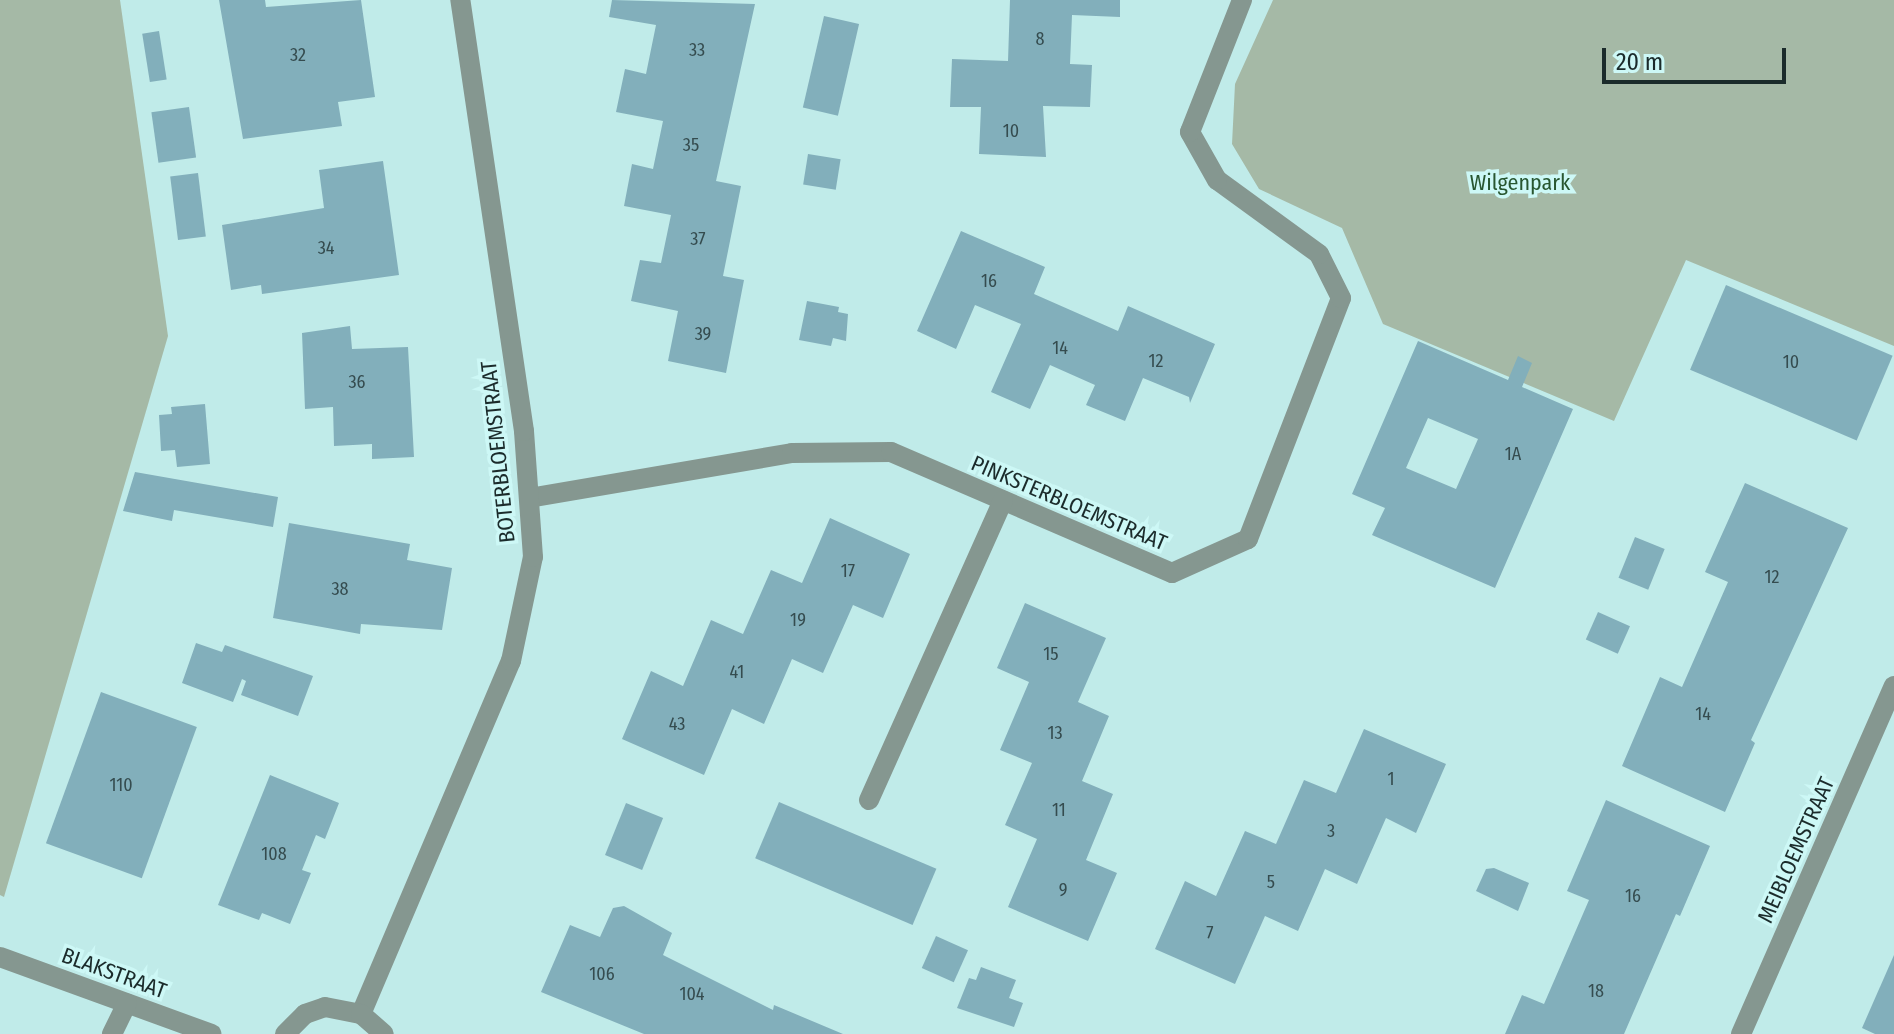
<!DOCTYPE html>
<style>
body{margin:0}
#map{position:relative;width:1894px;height:1034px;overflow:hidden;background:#c0ebe9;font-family:"Fira Sans Condensed",sans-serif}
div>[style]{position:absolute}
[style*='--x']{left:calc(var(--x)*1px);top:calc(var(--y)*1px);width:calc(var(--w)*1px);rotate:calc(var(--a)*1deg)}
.green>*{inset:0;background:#a5b9a6}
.building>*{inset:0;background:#82afbb;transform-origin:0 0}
.minor>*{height:20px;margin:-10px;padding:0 10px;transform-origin:10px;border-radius:10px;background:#859790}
span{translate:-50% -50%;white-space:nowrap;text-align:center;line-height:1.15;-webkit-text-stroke:7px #cdf8f6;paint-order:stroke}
.number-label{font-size:18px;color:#354c4f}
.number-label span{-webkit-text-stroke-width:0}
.park-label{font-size:22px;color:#285630}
.street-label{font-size:22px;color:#1b2b2b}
.scale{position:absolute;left:1602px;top:48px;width:184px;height:36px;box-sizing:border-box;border:4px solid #1b2b2b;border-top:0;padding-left:10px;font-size:24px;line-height:28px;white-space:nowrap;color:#1b2b2b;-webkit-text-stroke:6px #cdf8f6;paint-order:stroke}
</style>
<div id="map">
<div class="green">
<div style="clip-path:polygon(0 0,120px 0,168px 336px,4px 897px,0 895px)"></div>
<div style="clip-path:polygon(1273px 0,1894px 0,1894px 346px,1686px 260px,1614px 421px,1383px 324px,1342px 228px,1259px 189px,1232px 144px,1235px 84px)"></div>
</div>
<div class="building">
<div style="clip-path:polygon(219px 0,265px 0,266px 7px,361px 0,375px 97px,338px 102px,342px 126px,243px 139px)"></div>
<div style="clip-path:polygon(612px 0,755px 4px,716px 181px,741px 186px,723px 276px,744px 280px,726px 373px,668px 361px,678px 311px,631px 301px,640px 260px,661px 263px,671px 215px,624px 206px,632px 164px,653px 169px,663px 121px,616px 112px,625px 69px,646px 74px,656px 25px,609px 17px)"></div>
<div style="clip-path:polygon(1010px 0,1120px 0,1120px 17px,1072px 15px,1070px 64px,1092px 65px,1090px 107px,1043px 106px,1046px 157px,979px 154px,981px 107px,950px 107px,952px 59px,1008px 61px)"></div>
<div style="left:824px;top:16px;width:36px;height:94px;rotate:13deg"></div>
<div style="left:159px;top:31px;width:49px;height:17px;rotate:81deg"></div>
<div style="left:189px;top:107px;width:51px;height:38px;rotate:82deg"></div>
<div style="left:808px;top:154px;width:33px;height:31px;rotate:9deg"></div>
<div style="clip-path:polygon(383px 161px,399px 275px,262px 294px,261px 285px,231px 290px,222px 225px,324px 208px,319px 170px)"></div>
<div style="left:198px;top:173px;width:64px;height:28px;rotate:83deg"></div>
<div style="clip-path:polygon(961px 231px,1045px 267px,1034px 294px,1118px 331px,1128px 306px,1215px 344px,1190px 403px,1189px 397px,1143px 378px,1125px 421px,1086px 405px,1095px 385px,1050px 365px,1030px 409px,991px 392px,1021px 324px,975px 305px,956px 349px,917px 331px)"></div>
<div style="left:1726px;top:285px;width:181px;height:92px;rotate:23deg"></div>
<div style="clip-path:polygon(807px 301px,839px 307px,838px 312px,848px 314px,846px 341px,833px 338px,831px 346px,799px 340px)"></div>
<div style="clip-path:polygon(350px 326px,352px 349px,408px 347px,414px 457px,372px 459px,372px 444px,334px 446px,333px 407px,305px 409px,302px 333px)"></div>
<div style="clip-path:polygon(evenodd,1418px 341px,1508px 380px,1518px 356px,1532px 363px,1522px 387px,1573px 409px,1495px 588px,1372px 535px,1385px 508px,1352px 494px,1418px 341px,1428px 418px,1478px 439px,1456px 489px,1406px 468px,1428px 418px)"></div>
<div style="clip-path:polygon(205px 404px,210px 464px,177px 467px,175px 450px,161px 451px,159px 415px,172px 414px,171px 407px)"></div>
<div style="clip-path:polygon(135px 472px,278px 497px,273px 527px,174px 510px,172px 521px,123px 511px)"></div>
<div style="clip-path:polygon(1745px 483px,1848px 528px,1751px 740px,1755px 743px,1725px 812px,1622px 766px,1660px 677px,1682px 687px,1728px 582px,1705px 572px)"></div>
<div style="clip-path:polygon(830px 518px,910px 554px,883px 618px,853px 605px,823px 673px,792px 659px,764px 724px,732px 709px,704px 775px,622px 739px,651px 671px,683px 686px,711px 620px,743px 634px,771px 570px,802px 583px)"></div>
<div style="clip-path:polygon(289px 523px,410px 544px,407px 560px,452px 568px,442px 630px,361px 624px,360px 634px,273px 618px)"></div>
<div style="left:1635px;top:537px;width:32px;height:44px;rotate:22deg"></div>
<div style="clip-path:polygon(1025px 603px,1106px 638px,1078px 702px,1109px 716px,1082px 781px,1113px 794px,1086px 860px,1117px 873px,1088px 941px,1008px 907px,1037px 839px,1005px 825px,1032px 763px,1000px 750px,1029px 682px,997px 668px)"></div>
<div style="left:1598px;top:612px;width:35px;height:30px;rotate:24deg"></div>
<div style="clip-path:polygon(196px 643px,222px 652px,225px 645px,313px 676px,298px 716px,241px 695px,246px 681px,242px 679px,233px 702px,182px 683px)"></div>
<div style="left:101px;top:692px;width:102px;height:161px;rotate:20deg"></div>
<div style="clip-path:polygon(1364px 729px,1446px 764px,1416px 833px,1386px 818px,1357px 884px,1325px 869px,1298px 931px,1265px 916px,1235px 984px,1155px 949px,1185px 881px,1216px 896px,1245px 831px,1276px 844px,1304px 780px,1336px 793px)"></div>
<div style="clip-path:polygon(270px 775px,339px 803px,325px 839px,316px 835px,302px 870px,311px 873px,290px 924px,262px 913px,259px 920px,218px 905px)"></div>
<div style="clip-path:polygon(1606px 800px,1710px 846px,1680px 916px,1676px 914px,1624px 1034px,1505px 1034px,1522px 995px,1544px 1004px,1589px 900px,1567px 891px)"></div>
<div style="left:779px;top:802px;width:171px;height:61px;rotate:23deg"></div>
<div style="left:626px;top:803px;width:40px;height:56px;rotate:22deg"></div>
<div style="clip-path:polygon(1494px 868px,1529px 883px,1518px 911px,1476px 891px,1486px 869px)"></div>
<div style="clip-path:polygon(624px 906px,672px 933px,663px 955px,773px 1010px,774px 1005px,843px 1034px,644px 1034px,541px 992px,570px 925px,600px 937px,613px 908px)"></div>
<div style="left:936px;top:936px;width:35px;height:35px;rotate:24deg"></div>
<div style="clip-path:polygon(1894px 955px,1894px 1034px,1875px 1034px,1862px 1028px)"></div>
<div style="clip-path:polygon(981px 967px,1016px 980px,1009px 998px,1023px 1003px,1014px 1027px,957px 1008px,969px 978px,976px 980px)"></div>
</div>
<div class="minor">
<div style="--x:529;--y:498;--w:267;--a:-9.7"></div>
<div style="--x:792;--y:453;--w:99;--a:-0.6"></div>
<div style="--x:891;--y:452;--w:306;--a:23.3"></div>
<div style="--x:1172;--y:573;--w:83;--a:-24.1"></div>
<div style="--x:1248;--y:539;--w:258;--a:-68.9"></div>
<div style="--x:1341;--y:298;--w:49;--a:-116.6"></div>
<div style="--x:1319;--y:254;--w:126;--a:-144"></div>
<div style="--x:1217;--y:180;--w:55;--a:-119.4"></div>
<div style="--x:1190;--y:132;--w:142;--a:-68.5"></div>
<div style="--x:869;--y:800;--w:328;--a:-65.9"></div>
<div style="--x:0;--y:957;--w:225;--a:20"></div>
<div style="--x:361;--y:1014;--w:384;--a:-67"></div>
<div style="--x:511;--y:661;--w:106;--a:-78.1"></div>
<div style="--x:533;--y:557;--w:126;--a:-94.1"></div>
<div style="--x:524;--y:431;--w:436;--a:-98.4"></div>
<div style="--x:112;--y:1034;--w:34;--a:-64"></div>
<div style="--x:285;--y:1034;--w:28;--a:-45"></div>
<div style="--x:305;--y:1014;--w:21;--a:-19"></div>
<div style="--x:325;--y:1007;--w:37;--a:11"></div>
<div style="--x:361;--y:1014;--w:30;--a:41"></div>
<div style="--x:1741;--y:1034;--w:380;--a:-66.3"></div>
</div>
<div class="number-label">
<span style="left:1040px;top:39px">8</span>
<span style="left:697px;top:50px">33</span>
<span style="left:298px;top:55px">32</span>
<span style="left:1011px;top:131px">10</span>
<span style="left:691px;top:145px">35</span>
<span style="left:698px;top:239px">37</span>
<span style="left:326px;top:248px">34</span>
<span style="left:989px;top:281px">16</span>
<span style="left:703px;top:334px">39</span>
<span style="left:1060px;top:348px">14</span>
<span style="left:1156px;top:361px">12</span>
<span style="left:1791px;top:362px">10</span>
<span style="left:357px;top:382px">36</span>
<span style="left:1513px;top:454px">1A</span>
<span style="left:848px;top:571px">17</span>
<span style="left:1772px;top:577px">12</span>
<span style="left:340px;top:589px">38</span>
<span style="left:798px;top:620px">19</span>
<span style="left:1051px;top:654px">15</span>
<span style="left:737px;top:672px">41</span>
<span style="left:1703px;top:714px">14</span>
<span style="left:677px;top:724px">43</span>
<span style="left:1055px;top:733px">13</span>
<span style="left:1391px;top:779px">1</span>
<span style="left:121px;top:785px">110</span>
<span style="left:1059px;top:810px">11</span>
<span style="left:1331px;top:831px">3</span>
<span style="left:274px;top:854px">108</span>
<span style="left:1271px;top:882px">5</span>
<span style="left:1063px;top:890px">9</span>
<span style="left:1633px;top:896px">16</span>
<span style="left:1210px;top:933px">7</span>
<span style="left:602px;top:974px">106</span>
<span style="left:1596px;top:991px">18</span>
<span style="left:692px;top:994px">104</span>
</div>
<div class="park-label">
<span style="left:1520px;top:183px">Wilgenpark</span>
</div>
<div class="street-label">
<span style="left:498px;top:452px;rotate:-96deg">BOTERBLOEMSTRAAT</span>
<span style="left:1069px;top:503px;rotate:23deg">PINKSTERBLOEMSTRAAT</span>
<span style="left:1796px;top:850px;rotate:-66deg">MEIBLOEMSTRAAT</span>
<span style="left:114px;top:973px;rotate:20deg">BLAKSTRAAT</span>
</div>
<div class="scale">20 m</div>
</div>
